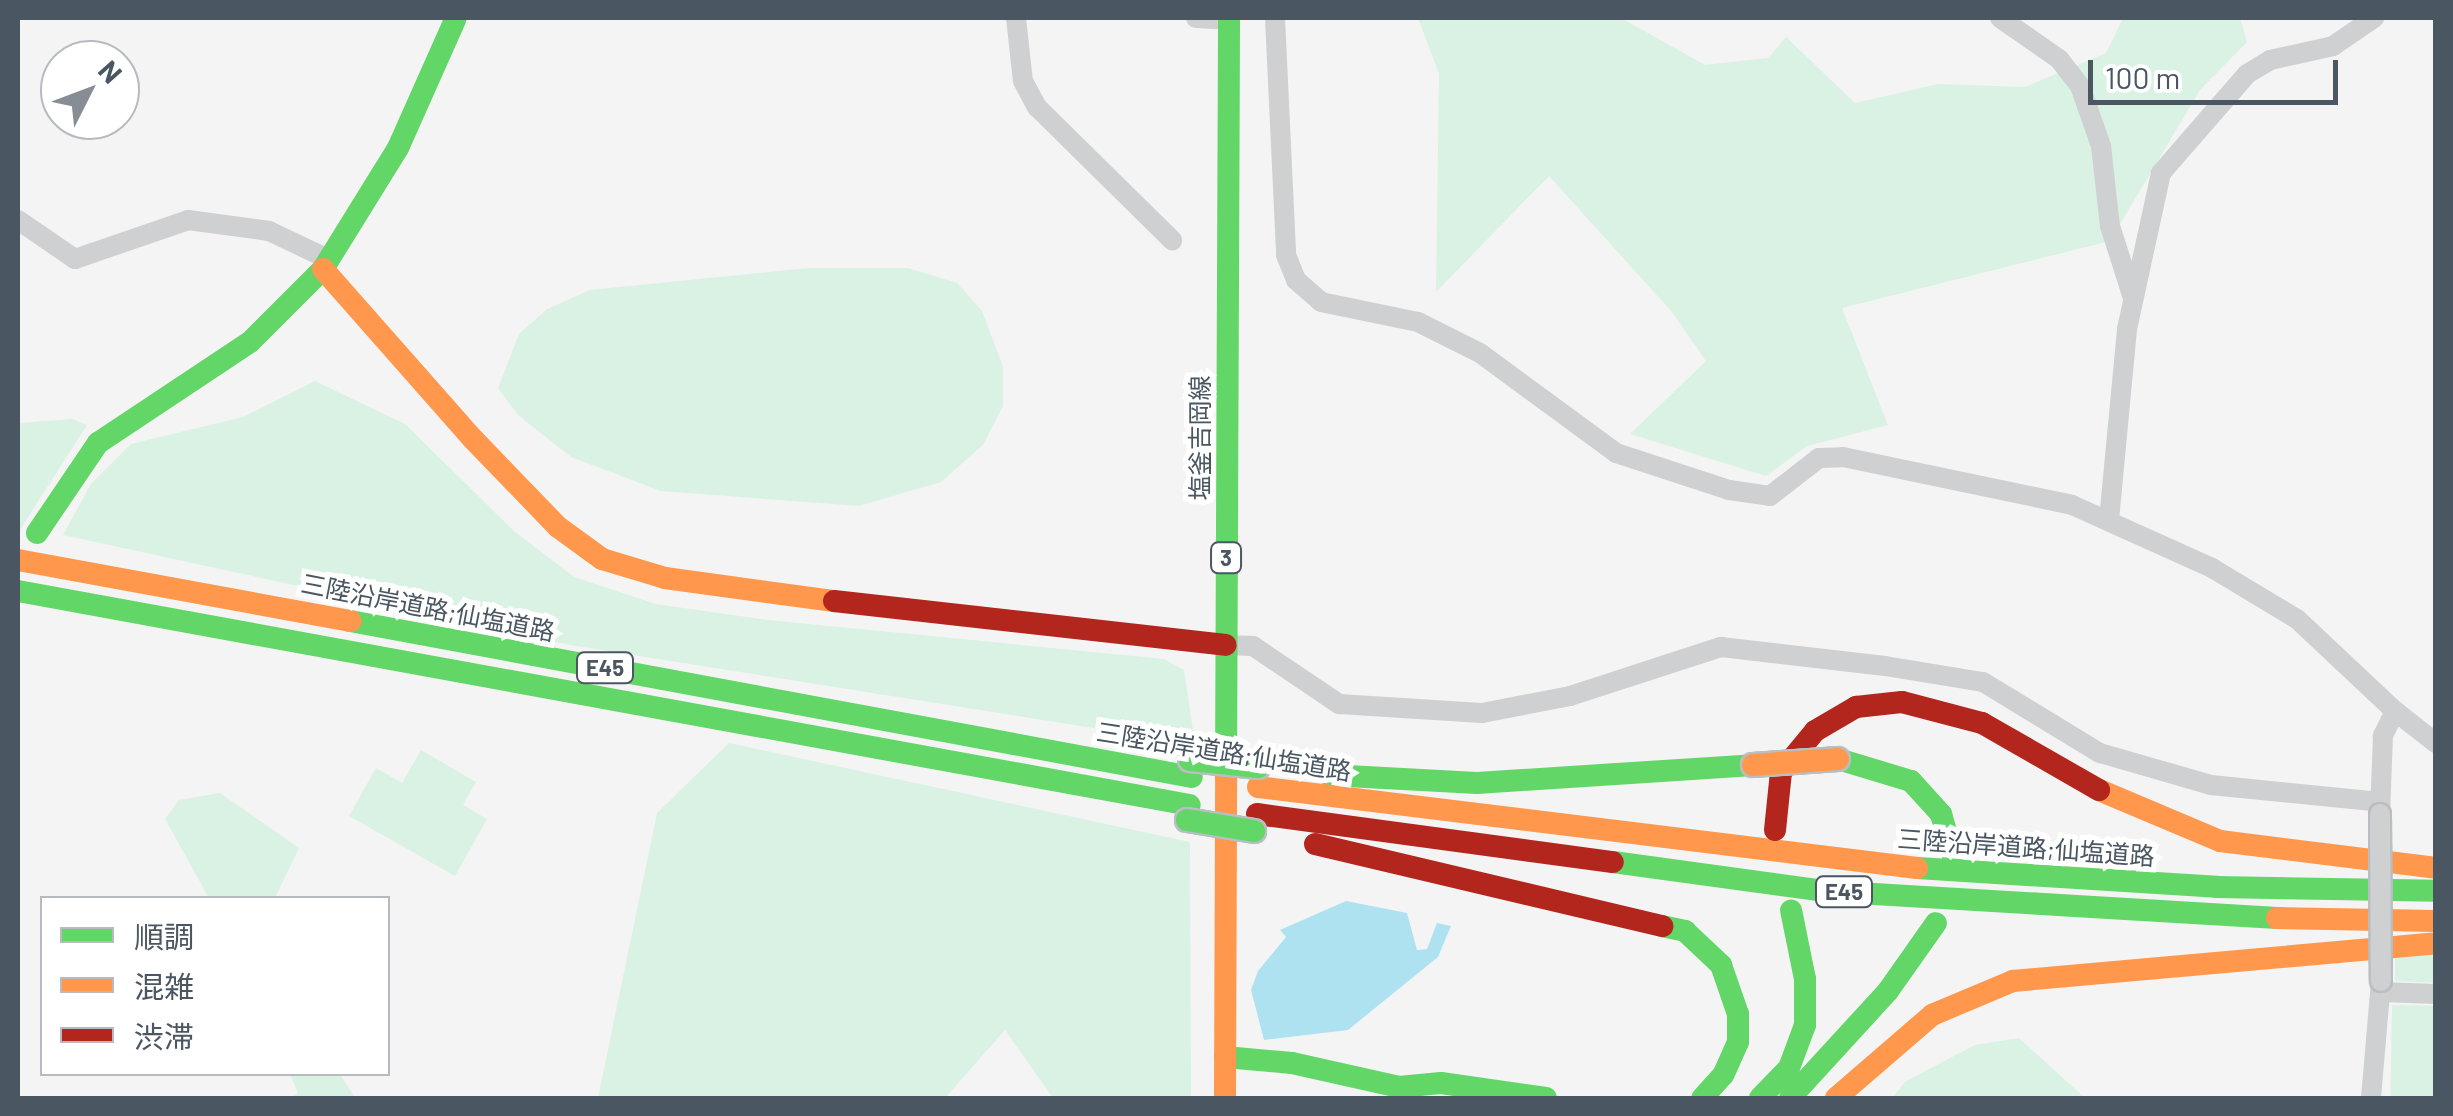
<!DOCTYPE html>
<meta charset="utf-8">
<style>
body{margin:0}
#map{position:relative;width:2453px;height:1116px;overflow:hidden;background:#f4f4f4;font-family:Barlow,"Noto Sans JP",sans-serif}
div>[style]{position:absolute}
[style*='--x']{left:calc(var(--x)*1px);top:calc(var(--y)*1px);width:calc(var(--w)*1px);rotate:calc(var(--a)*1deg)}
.green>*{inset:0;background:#d9f2e3;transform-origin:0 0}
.water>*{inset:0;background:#aee2f0}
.street>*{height:20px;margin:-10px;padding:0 10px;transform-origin:10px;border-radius:10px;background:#ced0d2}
.fast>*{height:22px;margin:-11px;padding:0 11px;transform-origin:11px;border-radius:11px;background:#63d668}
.slow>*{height:22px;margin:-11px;padding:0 11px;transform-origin:11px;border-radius:11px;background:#ff974d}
.jam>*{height:22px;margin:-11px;padding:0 11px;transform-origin:11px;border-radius:11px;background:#b3261e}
.bridges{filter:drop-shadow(2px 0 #b9bec3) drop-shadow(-2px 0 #b9bec3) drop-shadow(0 2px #b9bec3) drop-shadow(0 -2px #b9bec3)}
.street-bridge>*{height:20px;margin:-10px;padding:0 10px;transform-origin:10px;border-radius:10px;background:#ced0d2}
.fast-bridge>*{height:22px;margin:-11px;padding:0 11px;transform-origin:11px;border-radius:11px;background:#63d668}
.slow-bridge>*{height:22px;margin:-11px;padding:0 11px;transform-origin:11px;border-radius:11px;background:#ff974d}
span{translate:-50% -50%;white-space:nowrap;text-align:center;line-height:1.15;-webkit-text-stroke:10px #fff;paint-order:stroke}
.shield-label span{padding:2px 8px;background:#fff;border:2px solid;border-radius:8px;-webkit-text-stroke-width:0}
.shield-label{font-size:22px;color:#4a5661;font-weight:700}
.street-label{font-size:25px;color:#4a5661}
.frame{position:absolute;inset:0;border:20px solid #4a5661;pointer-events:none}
.legend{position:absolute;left:40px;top:896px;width:350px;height:180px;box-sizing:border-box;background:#fff;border:2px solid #b7bbc0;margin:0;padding:12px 18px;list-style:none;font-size:30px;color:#4a5661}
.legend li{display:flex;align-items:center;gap:20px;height:50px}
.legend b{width:50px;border:2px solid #b7bbc0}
.north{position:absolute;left:40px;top:40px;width:100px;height:100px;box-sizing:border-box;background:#fff;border:2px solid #b7bbc0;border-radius:50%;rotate:48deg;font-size:28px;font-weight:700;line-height:40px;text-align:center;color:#4a5661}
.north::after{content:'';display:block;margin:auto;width:35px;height:45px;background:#868d94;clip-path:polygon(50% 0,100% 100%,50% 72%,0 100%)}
.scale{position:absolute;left:2088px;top:60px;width:250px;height:45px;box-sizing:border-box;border:5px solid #4a5661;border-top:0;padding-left:12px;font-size:30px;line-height:35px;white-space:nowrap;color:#4a5661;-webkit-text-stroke:8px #fff;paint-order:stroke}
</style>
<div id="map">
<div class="green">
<div style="clip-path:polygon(1418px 18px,1621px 18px,1705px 65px,1768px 58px,1786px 37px,1855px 103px,1938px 84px,2025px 87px,2106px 53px,2123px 18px,2240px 18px,2247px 42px,2200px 90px,2110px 241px,1842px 308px,1888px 425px,1807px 446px,1766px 476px,1630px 434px,1706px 361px,1672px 312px,1549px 176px,1436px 292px,1439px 74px)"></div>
<div style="clip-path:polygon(809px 268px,908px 268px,957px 283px,982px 311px,1003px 367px,1003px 406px,983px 445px,941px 482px,859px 506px,661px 491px,571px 457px,518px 415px,498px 388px,519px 334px,547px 309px,590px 290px)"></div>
<div style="clip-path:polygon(315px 381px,405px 424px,514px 531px,574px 577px,656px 604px,768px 620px,1164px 659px,1184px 670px,1195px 744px,570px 645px,63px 535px,91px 484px,131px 444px,243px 417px)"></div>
<div style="clip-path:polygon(72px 419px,87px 425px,18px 533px,18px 423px)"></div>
<div style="clip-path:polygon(729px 743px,1190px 842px,1191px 1098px,1053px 1098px,1005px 1030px,945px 1098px,598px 1098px,657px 813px)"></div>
<div style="clip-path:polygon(421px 750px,476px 782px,463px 805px,487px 819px,455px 876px,349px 816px,376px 768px,402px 783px)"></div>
<div style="clip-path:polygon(220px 793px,299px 848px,275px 898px,209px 898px,165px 819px,179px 800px)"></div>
<div style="clip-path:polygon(2435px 951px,2435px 983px,2395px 981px,2395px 954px)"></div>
<div style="left:2392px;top:1005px;width:43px;height:93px;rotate:1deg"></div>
<div style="clip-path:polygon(2019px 1038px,2085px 1098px,1892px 1098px,1906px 1081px,1975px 1045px)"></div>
<div style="clip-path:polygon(290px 1074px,340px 1074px,355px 1098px,291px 1098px,298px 1093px)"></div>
</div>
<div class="water">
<div style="clip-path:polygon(1346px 901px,1407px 913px,1417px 950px,1427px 949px,1437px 923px,1451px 926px,1438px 957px,1348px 1030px,1264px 1040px,1251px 990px,1258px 971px,1286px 937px,1280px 930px)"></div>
</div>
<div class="street">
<div style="--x:1016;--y:18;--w:63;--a:83.7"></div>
<div style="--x:1023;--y:81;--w:30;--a:62"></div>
<div style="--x:1037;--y:107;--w:190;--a:44.6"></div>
<div style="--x:1196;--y:18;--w:33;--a:3"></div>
<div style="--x:1275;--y:18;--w:237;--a:87.3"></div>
<div style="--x:1286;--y:255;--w:27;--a:68"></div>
<div style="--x:1296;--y:280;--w:33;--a:41"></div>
<div style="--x:1321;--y:302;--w:99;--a:11.7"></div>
<div style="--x:1418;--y:322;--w:69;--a:26.6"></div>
<div style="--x:1480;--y:353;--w:169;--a:36.3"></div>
<div style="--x:1616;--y:453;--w:119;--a:18.1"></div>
<div style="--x:1729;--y:490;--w:41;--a:8.3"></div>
<div style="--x:1770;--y:496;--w:62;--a:-37.8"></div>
<div style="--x:1819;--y:458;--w:24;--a:-2"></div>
<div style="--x:1843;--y:457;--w:234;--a:11.8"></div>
<div style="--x:2072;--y:505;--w:154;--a:24.2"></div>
<div style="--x:2212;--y:568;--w:99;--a:31"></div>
<div style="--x:2297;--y:619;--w:134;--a:43.2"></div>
<div style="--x:2395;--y:711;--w:28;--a:116"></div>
<div style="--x:2383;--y:736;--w:78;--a:92.2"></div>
<div style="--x:2000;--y:18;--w:72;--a:34.8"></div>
<div style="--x:2059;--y:59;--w:34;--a:52"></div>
<div style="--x:2080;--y:86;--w:64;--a:70.7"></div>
<div style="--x:2101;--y:146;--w:81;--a:83.6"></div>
<div style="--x:2110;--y:226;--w:72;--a:72.3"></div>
<div style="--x:18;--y:220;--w:69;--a:34.4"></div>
<div style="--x:75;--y:259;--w:120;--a:-19"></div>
<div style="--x:188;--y:220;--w:82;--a:7.7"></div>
<div style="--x:269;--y:231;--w:65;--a:25.4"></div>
<div style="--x:2109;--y:520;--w:192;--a:-84.6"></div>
<div style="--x:2127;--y:329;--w:160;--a:-77.7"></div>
<div style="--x:2161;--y:173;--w:131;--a:-49"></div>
<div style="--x:2247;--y:74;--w:27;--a:-31"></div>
<div style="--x:2270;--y:60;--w:65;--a:-12.5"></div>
<div style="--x:2333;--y:46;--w:50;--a:-34.3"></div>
<div style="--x:1226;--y:645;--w:27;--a:2"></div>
<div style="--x:1253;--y:646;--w:104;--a:34"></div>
<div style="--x:1339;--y:704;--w:143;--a:3.6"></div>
<div style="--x:1482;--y:713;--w:90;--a:-10.9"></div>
<div style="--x:1570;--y:696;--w:159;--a:-18"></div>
<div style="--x:1721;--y:647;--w:165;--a:6.6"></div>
<div style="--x:1885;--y:666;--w:99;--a:9.3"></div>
<div style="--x:1983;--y:682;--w:137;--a:31.3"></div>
<div style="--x:2100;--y:753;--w:116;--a:16.1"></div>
<div style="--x:2211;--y:785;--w:170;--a:5.7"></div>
<div style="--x:2395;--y:711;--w:52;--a:38"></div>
<div style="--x:2382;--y:992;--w:54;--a:2.1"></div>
<div style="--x:2371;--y:1098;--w:117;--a:-85.1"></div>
</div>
<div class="fast">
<div style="--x:37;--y:533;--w:109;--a:-55.9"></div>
<div style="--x:98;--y:443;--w:182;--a:-33.6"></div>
<div style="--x:250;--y:342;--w:103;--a:-45"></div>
<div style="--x:323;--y:269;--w:142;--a:-58.2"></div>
<div style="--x:398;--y:148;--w:142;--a:-66"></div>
<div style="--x:18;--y:591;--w:1191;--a:10.35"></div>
<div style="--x:350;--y:621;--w:856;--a:10.5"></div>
<div style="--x:1838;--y:759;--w:76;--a:16.8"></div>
<div style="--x:1911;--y:781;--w:45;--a:47.7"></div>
<div style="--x:1941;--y:814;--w:44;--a:74.1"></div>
<div style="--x:1329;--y:775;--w:148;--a:3.1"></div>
<div style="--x:1477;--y:783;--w:277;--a:-3.7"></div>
<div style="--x:1226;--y:776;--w:758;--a:-89.77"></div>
<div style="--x:1613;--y:862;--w:213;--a:7.8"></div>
<div style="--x:1824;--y:891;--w:454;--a:3.4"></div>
<div style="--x:1917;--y:868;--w:300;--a:3.6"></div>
<div style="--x:2216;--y:887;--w:220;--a:1"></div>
<div style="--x:1662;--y:926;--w:24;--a:12"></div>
<div style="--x:1685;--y:931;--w:50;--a:43.4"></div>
<div style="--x:1721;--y:965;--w:52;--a:70.9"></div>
<div style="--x:1738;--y:1014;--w:28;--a:90"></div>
<div style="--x:1738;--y:1042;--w:36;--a:114"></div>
<div style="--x:1723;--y:1075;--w:31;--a:132"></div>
<div style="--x:1225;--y:1057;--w:67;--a:5.1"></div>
<div style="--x:1292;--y:1063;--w:110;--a:12.6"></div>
<div style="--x:1399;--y:1087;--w:42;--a:-5.4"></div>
<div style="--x:1441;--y:1083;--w:106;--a:8.1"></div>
<div style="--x:1760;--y:1098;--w:42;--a:-46"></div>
<div style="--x:1789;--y:1068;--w:46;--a:-69.6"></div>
<div style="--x:1805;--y:1025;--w:46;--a:-90"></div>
<div style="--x:1805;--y:979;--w:70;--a:-101.5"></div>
<div style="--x:1790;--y:1098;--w:145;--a:-47.5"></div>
<div style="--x:1888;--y:991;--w:83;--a:-54.8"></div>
</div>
<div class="slow">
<div style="--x:323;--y:269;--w:227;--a:48.6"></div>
<div style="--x:473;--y:439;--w:122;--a:46"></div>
<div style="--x:558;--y:527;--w:54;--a:36"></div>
<div style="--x:602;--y:559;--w:66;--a:16.8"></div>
<div style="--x:665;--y:578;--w:171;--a:7.8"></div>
<div style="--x:18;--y:560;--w:338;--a:10.4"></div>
<div style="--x:1258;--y:787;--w:664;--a:7.01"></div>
<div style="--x:2099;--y:790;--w:131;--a:22.9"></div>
<div style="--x:2220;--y:841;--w:218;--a:7.1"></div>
<div style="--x:2277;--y:918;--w:159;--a:1.1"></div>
<div style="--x:1225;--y:1098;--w:322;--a:-89.8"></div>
<div style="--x:1836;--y:1098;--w:127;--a:-40.8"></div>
<div style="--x:1932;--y:1015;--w:88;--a:-22.8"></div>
<div style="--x:2013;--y:981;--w:425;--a:-5.1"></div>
</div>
<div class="jam">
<div style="--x:834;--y:601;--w:394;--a:6.4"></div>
<div style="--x:1257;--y:814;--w:359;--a:7.7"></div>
<div style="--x:1775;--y:830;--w:58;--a:-84.1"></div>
<div style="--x:1781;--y:772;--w:53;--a:-50.3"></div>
<div style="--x:1815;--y:731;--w:48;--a:-30.3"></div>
<div style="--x:1856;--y:707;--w:46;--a:-6.2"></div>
<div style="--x:1902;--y:702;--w:83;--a:14.7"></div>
<div style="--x:1982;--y:723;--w:135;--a:29.8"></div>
<div style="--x:1315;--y:844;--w:357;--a:13.3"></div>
</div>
<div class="bridges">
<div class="street-bridge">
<div style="--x:2380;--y:814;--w:167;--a:89.7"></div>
</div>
<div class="fast-bridge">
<div style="--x:1190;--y:760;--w:69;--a:5.8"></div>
<div style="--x:1187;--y:820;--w:68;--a:9.3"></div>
</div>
<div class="slow-bridge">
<div style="--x:1753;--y:765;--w:85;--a:-4"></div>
</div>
</div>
<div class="shield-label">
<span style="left:1226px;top:558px">3</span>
<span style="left:605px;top:668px">E45</span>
<span style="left:1844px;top:892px">E45</span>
</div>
<div class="street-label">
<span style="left:1199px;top:438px;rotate:-90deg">塩釜吉岡線</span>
<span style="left:428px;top:607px;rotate:11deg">三陸沿岸道路;仙塩道路</span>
<span style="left:1224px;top:751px;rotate:9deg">三陸沿岸道路;仙塩道路</span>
<span style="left:2026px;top:847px;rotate:4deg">三陸沿岸道路;仙塩道路</span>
</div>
<div class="frame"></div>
<ul class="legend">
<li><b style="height:12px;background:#63d668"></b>順調</li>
<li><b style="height:12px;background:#ff974d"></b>混雑</li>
<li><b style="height:12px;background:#b3261e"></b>渋滞</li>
</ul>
<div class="north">N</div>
<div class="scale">100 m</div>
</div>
